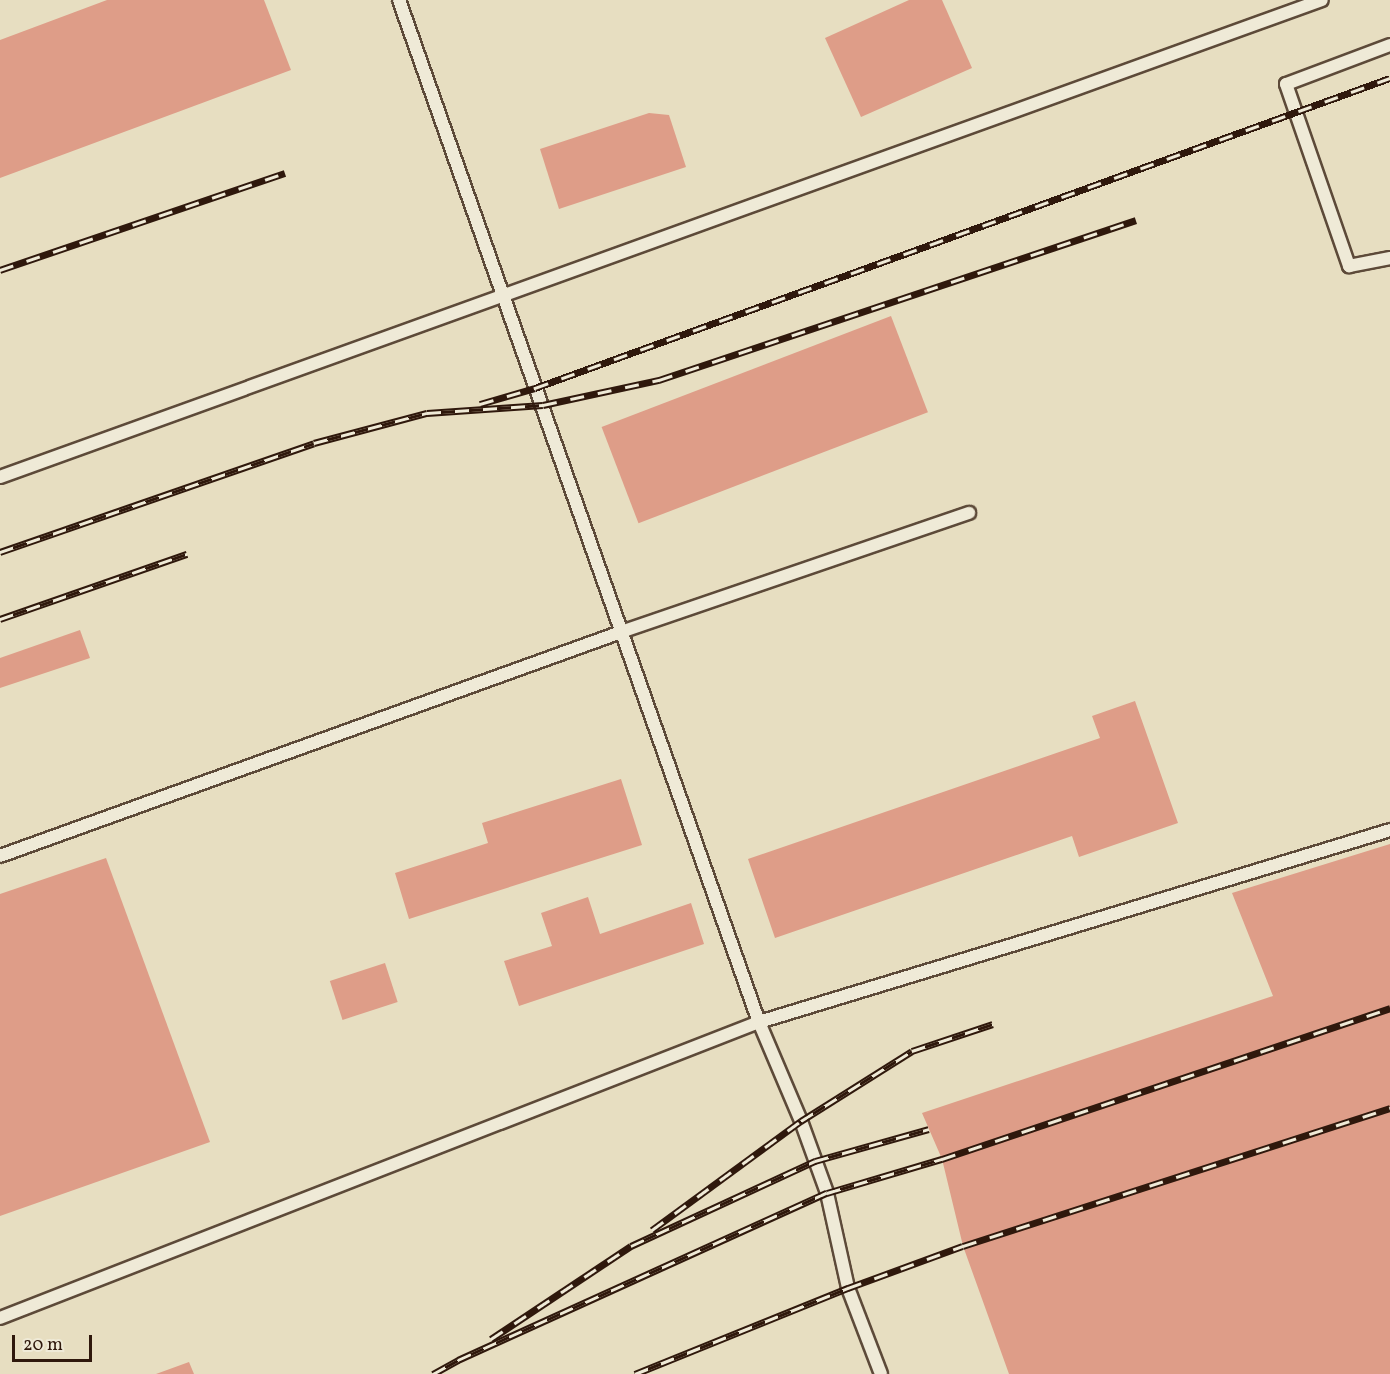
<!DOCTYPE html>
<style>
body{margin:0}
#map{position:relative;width:1390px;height:1374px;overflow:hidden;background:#e7dec1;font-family:Vollkorn,serif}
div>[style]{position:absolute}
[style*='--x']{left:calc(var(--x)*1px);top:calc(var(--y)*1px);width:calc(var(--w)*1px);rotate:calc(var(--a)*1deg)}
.building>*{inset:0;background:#de9d88;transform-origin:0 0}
.roads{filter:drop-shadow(2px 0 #5d4a39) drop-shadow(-2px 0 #5d4a39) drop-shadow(0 2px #5d4a39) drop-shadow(0 -2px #5d4a39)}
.lane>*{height:12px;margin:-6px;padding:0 6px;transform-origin:6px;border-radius:6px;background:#efead7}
.rail>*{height:7px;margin-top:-3.5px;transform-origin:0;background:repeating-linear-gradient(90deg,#efead7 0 14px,#2f180c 0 28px);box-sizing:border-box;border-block:2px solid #2f180c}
span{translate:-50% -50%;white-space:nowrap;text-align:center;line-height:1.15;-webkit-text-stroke:4.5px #efead7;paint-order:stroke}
.scale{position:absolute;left:12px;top:1335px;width:80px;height:27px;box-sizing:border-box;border:3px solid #2f180c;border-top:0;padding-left:8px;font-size:18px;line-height:21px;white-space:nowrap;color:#2f180c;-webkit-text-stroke:4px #efead7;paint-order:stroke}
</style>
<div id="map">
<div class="building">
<div style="clip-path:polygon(107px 0,264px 0,291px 70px,0 178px,0 40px)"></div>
<div style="clip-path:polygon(909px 0,942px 0,972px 68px,861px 117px,825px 38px)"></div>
<div style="clip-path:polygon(649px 113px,669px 115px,686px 167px,559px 209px,540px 149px)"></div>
<div style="left:891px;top:316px;width:103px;height:310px;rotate:69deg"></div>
<div style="clip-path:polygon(80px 630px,90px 658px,0 688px,0 658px)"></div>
<div style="clip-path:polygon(1135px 701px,1178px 823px,1079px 857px,1072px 836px,775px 938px,748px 859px,1100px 738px,1092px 716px)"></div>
<div style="clip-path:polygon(621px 779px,642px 845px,409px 919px,395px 873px,488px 843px,482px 823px)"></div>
<div style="clip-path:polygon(1390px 844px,1390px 1374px,1009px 1374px,963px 1246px,942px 1159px,922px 1113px,1273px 996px,1232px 893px)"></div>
<div style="clip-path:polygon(106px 858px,210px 1142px,0 1216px,0 894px)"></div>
<div style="clip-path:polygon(588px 897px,600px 934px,691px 903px,704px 944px,519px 1006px,504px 961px,552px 946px,541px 913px)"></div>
<div style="left:385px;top:963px;width:41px;height:58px;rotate:72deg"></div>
<div style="clip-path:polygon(189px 1362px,194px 1374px,156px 1374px)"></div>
</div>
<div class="roads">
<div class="lane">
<div style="--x:399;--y:0;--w:1084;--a:70.6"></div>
<div style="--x:759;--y:1022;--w:108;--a:67"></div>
<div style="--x:801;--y:1121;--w:77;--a:70.1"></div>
<div style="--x:827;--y:1193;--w:97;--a:77.5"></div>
<div style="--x:848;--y:1288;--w:92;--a:69"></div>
<div style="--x:1390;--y:45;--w:111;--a:159.4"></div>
<div style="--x:1286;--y:84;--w:193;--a:70.9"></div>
<div style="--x:1349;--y:266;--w:42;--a:-11"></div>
<div style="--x:0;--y:477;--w:1405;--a:-19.84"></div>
<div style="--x:0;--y:856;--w:660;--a:-19.83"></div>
<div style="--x:621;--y:632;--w:368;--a:-18.9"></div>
<div style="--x:0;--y:1318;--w:815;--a:-21.31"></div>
<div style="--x:759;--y:1022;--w:660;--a:-16.92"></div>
</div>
</div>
<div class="rail">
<div style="--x:0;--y:270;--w:301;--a:-18.8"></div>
<div style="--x:480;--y:404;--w:57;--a:-16.2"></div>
<div style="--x:535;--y:388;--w:909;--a:-19.93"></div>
<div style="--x:0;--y:552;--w:332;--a:-19.1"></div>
<div style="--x:314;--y:443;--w:117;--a:-14.9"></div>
<div style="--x:427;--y:413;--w:116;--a:-3.9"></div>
<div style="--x:543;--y:405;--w:119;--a:-12.2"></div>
<div style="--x:659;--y:380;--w:503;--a:-18.54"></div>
<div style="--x:0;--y:619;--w:198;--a:-19.2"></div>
<div style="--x:652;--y:1230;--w:185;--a:-36.2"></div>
<div style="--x:801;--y:1121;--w:131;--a:-32.2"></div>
<div style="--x:912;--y:1051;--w:85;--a:-18.4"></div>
<div style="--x:491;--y:1339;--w:168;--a:-33.6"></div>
<div style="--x:631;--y:1246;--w:203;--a:-24.8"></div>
<div style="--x:815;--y:1161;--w:118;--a:-15.7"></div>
<div style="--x:433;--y:1374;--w:29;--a:-29"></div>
<div style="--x:458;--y:1360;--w:405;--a:-24.4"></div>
<div style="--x:827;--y:1193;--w:120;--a:-16.5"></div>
<div style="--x:942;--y:1159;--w:473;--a:-18.6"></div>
<div style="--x:635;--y:1374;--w:230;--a:-22"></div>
<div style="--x:848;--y:1288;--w:122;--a:-20.1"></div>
<div style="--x:963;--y:1246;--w:449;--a:-17.9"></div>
</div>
<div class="scale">20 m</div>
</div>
